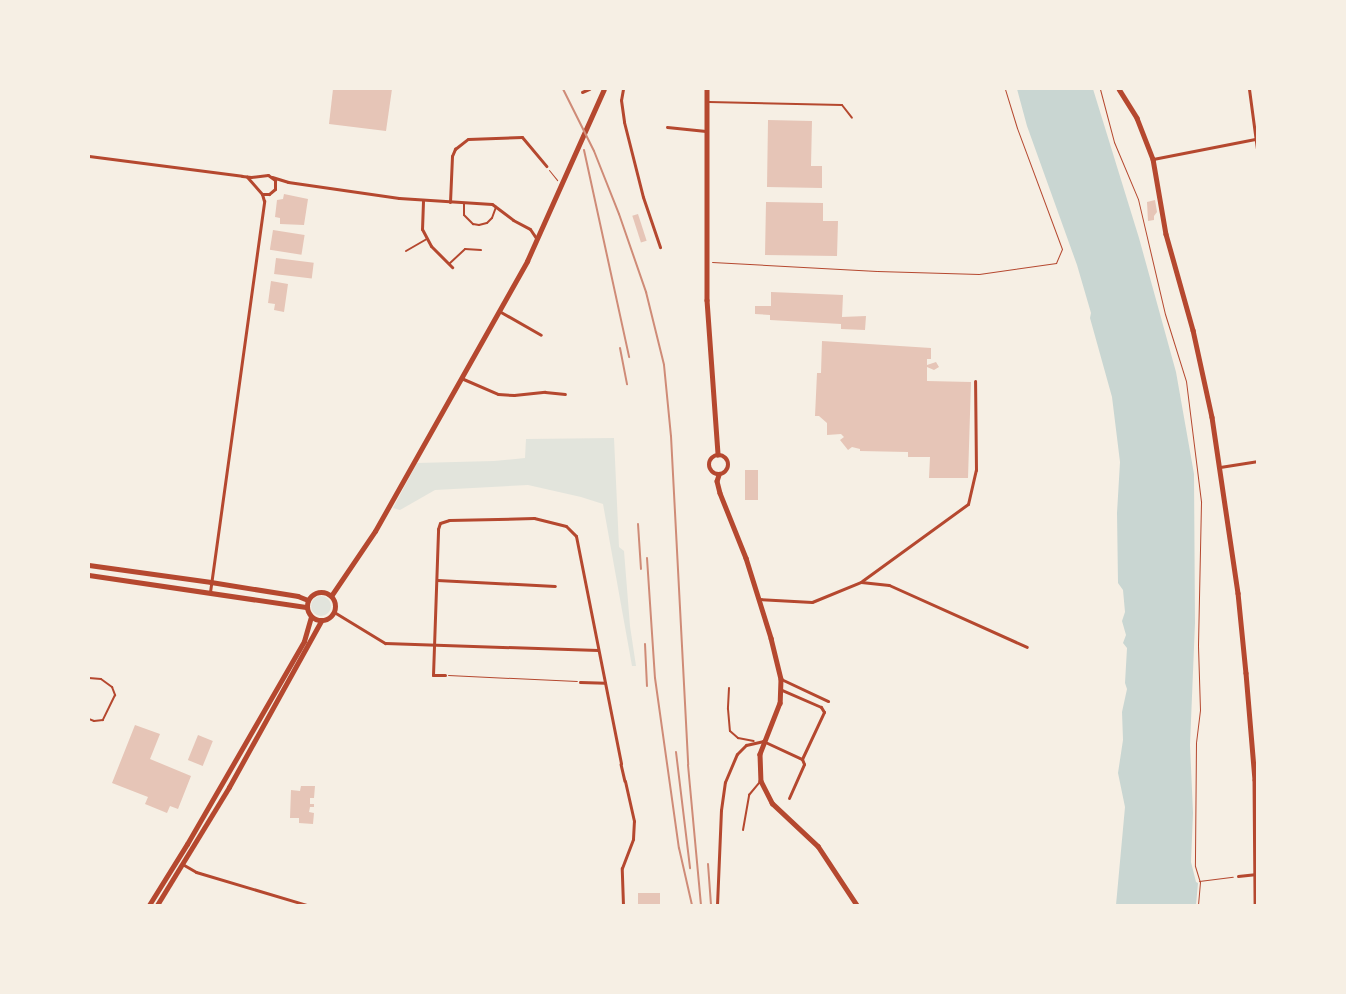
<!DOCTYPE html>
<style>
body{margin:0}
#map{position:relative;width:1346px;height:994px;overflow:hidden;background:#f6efe4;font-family:"Times New Roman",serif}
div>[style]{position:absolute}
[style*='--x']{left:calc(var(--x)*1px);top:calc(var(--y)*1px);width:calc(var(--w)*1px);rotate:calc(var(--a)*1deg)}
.green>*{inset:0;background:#e2e4dc}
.round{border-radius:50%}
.water>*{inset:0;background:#c9d6d2}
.building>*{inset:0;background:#e6c5b7;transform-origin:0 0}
.path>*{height:1px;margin:-0.5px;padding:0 0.5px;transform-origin:0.5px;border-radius:0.5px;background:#b5482f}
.service>*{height:2px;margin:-1px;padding:0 1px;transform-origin:1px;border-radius:1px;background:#b5482f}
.pedestrian>*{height:2.5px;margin:-1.25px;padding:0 1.25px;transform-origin:1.25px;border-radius:1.25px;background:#b5482f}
.minor>*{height:3px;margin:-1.5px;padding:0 1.5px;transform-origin:1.5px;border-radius:1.5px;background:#b5482f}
.tertiary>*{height:4.5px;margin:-2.25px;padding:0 2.25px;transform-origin:2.25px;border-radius:2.25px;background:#b5482f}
.tertiary>.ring{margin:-2.25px;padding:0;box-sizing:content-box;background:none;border:4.5px solid #b5482f;border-radius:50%}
.secondary>*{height:4.5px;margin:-2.25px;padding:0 2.25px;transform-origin:2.25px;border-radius:2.25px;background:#b5482f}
.primary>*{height:5px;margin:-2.5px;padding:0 2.5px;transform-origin:2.5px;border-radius:2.5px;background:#b5482f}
.primary>.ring{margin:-2.5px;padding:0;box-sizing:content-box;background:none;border:5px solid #b5482f;border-radius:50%}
.rail>*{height:2px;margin:-1px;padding:0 1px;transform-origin:1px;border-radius:1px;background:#cf8b77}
span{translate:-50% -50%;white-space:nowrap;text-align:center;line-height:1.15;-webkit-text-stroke:4.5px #f6efe4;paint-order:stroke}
.frame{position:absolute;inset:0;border:90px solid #f6efe4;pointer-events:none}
</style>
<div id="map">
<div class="green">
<div style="clip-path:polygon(614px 438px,619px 547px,624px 551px,630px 626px,636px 666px,632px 666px,603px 504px,581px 497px,528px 485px,435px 490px,400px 510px,393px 508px,417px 463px,494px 461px,525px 458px,526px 439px)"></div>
<div class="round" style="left:311px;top:596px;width:20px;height:20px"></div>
</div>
<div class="water">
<div style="clip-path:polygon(1017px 89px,1093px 89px,1139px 238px,1176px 372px,1194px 474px,1195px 623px,1190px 745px,1193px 813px,1191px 862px,1196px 882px,1198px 883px,1196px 905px,1116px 905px,1125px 807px,1118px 773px,1123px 740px,1122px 712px,1127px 689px,1125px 683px,1127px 648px,1123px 643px,1126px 635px,1122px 621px,1125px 612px,1123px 590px,1118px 583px,1117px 513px,1120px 462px,1112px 397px,1090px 318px,1091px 313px,1077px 265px,1027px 126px)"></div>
</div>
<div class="building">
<div style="clip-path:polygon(333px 89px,392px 89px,386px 131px,329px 124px)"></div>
<div style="clip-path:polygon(768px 120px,812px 121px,811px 166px,822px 166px,822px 188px,767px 187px)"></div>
<div style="clip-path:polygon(284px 194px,308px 199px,304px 225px,280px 224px,280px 218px,275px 217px,277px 200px,283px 199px)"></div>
<div style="clip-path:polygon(1155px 200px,1157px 212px,1154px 216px,1154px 220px,1148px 221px,1147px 202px)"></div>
<div style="clip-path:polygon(766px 202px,823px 203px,823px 221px,838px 221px,837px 256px,765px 255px)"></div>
<div style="left:638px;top:214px;width:28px;height:6px;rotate:72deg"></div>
<div style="left:273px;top:230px;width:32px;height:20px;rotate:9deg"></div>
<div style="left:276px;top:258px;width:38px;height:16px;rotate:7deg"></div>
<div style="clip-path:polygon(271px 281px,288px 284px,284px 312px,274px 310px,275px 304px,268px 303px)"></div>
<div style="clip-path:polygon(771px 292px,843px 295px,842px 317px,866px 316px,865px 330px,841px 329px,841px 324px,770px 320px,770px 315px,755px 314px,755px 306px,771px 306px)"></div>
<div style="clip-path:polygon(822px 341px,931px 348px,931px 359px,927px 359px,927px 365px,936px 362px,939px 367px,934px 370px,927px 367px,927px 381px,971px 382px,968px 478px,929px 478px,930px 457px,908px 457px,908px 452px,860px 451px,860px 449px,852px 447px,848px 450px,840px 440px,844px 437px,841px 434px,827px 435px,827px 423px,819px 416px,815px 416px,817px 373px,821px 373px)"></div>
<div style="left:745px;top:470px;width:13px;height:30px"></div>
<div style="clip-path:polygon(135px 725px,160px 734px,150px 759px,191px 776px,178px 809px,170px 806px,167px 813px,145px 804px,148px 797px,112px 783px)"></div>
<div style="left:198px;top:735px;width:16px;height:27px;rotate:22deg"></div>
<div style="clip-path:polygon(301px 786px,315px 786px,314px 798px,310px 798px,310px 804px,314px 804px,314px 807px,310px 807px,309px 812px,314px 813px,313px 824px,299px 823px,299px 818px,290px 818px,291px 790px,300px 791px)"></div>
<div style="left:638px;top:893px;width:22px;height:12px"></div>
</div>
<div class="path">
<div style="--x:1100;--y:89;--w:55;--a:75.2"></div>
<div style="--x:1114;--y:142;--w:62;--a:67.2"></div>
<div style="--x:1138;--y:199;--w:118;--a:76.8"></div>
<div style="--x:1165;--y:314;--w:70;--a:72.6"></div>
<div style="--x:1186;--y:381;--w:122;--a:82.9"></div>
<div style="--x:1201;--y:502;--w:144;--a:91.2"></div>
<div style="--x:1198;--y:646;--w:64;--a:88.2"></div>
<div style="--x:1200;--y:710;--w:32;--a:97"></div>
<div style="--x:1196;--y:742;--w:124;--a:90.5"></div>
<div style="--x:1195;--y:866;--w:17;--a:73"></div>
<div style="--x:1200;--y:882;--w:23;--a:95"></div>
<div style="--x:549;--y:170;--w:13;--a:51"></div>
<div style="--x:712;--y:262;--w:165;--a:3.1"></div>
<div style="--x:877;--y:271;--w:102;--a:1.7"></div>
<div style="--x:979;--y:274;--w:78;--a:-8.1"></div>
<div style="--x:1056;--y:263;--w:15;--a:-67"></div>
<div style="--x:1062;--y:249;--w:129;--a:-110.4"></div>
<div style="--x:1017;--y:128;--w:41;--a:-107.1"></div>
<div style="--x:448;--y:675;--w:129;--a:2.7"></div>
<div style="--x:1199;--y:881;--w:34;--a:-7"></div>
</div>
<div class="service">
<div style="--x:709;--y:102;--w:133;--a:1.3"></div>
<div style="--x:842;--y:105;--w:16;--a:52"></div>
<div style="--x:464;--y:203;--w:12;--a:90"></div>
<div style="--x:464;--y:215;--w:13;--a:45"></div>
<div style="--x:473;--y:224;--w:6;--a:9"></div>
<div style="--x:479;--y:225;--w:8;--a:-14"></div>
<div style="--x:487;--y:223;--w:7;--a:-45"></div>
<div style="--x:492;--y:218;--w:12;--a:-70"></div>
<div style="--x:406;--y:251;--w:24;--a:-30"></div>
<div style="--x:449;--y:264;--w:22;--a:-43"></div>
<div style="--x:465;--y:249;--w:16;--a:4"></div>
<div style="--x:89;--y:678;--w:12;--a:5"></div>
<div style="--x:101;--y:679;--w:14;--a:36"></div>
<div style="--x:112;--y:687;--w:9;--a:69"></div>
<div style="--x:115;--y:695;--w:28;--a:116"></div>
<div style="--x:103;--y:720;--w:9;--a:174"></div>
<div style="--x:94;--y:721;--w:5;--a:-158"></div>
<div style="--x:729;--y:688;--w:21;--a:93"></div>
<div style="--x:728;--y:709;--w:22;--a:85"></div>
<div style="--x:730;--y:731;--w:11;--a:41"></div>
<div style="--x:738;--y:738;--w:16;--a:11"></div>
<div style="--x:743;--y:830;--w:36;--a:-80"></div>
<div style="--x:749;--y:795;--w:17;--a:-50"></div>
</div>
<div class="pedestrian">
<div style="--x:621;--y:764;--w:17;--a:77"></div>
</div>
<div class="minor">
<div style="--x:623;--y:89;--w:11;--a:100"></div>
<div style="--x:621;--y:100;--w:22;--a:82"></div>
<div style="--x:624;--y:122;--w:77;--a:75.8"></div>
<div style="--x:643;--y:197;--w:53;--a:71.2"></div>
<div style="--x:1249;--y:89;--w:61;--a:82.4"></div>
<div style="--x:582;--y:92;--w:8;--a:-23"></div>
<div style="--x:667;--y:127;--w:39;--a:6"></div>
<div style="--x:89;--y:156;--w:154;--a:7.4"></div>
<div style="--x:242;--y:176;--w:9;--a:6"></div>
<div style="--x:251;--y:177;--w:17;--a:-7"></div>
<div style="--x:268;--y:175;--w:9;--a:36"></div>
<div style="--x:275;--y:180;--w:9;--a:90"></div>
<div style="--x:275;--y:189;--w:8;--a:140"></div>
<div style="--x:269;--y:194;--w:7;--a:180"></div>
<div style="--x:262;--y:194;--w:23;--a:-131"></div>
<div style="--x:1153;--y:159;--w:104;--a:-11.1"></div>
<div style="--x:272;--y:177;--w:17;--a:17"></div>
<div style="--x:288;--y:182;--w:112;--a:8.2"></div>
<div style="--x:399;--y:198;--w:93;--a:3.7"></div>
<div style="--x:492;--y:204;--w:26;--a:37"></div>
<div style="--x:513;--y:220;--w:19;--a:28"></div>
<div style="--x:530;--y:229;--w:11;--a:56"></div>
<div style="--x:423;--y:201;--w:28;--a:92"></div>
<div style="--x:422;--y:229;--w:19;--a:62"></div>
<div style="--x:431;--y:246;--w:30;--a:45"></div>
<div style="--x:450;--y:202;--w:46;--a:-87.5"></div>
<div style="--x:452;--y:156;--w:8;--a:-67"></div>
<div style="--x:455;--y:149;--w:16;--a:-38"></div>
<div style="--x:468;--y:139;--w:54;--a:-2.1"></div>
<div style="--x:522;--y:137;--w:38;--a:50"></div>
<div style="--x:499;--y:311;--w:48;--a:29.7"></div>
<div style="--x:461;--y:378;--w:40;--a:23.4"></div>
<div style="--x:498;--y:394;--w:16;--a:4"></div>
<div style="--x:514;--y:395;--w:31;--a:-6"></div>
<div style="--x:545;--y:392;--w:20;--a:6"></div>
<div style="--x:1220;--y:467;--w:37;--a:-9"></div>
<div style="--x:437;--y:580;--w:118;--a:2.9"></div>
<div style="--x:862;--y:581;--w:131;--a:-36"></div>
<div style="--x:968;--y:504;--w:35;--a:-77"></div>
<div style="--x:976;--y:470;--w:89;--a:-90.6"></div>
<div style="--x:210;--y:592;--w:395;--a:-82.1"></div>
<div style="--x:264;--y:201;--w:7;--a:-106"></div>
<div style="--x:759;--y:599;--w:53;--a:3.2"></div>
<div style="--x:812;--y:602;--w:53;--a:-22.2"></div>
<div style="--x:861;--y:582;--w:28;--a:6"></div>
<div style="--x:889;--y:585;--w:151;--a:24.2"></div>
<div style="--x:334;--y:612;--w:60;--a:31.3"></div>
<div style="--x:385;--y:643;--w:213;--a:1.9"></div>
<div style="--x:445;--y:675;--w:12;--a:180"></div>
<div style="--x:433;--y:675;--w:146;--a:-88"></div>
<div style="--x:438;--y:529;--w:6;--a:-72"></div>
<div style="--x:440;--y:523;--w:9;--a:-18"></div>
<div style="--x:449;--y:520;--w:85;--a:-1.3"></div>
<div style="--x:534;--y:518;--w:33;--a:14"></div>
<div style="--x:566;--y:526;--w:14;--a:45"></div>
<div style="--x:576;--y:536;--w:232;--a:78.8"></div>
<div style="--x:781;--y:679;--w:52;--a:25.1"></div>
<div style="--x:580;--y:682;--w:25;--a:2"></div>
<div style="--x:789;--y:798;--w:37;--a:-66"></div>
<div style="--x:804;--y:764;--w:5;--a:-112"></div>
<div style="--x:184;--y:865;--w:14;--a:30"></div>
<div style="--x:196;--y:872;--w:116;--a:16.6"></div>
<div style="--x:1238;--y:876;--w:19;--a:-6"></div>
<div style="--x:623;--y:905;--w:37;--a:-92"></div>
<div style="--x:622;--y:868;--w:31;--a:-69"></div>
<div style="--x:633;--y:839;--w:18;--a:-87"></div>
<div style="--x:634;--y:821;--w:41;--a:-102.7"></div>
<div style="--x:717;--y:905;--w:95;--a:-87.6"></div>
<div style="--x:721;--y:810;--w:28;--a:-82"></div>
<div style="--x:725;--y:782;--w:30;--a:-67"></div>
<div style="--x:737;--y:754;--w:13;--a:-45"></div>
<div style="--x:746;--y:745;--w:17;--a:-13"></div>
<div style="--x:763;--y:741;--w:43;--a:24.8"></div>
<div style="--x:802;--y:759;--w:52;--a:-64.9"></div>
<div style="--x:824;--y:712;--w:6;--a:-121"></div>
<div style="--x:821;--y:707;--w:43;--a:-156.4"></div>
</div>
<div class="tertiary">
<div style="--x:707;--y:89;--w:211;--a:90"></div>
<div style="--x:707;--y:300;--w:155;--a:85.9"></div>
<div class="ring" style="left:709px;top:455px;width:15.5px;height:15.5px"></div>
<div style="--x:719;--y:475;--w:6;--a:108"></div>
<div style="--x:717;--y:481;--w:12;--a:76"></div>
<div style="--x:720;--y:493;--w:70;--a:68.2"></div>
<div style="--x:746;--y:558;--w:84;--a:72.6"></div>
<div style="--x:771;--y:638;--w:42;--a:76.3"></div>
<div style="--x:781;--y:679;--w:24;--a:92"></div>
<div style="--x:780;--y:703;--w:55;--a:111.4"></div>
<div style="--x:760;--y:754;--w:27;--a:88"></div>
<div style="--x:761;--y:781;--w:25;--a:63"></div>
<div style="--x:772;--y:803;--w:63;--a:43.1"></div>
<div style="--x:818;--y:846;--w:71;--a:56.5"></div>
<div style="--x:89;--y:565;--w:123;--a:7.9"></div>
<div style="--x:211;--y:582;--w:88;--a:9.1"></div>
<div style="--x:298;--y:596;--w:11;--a:22"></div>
<div style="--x:89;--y:575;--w:219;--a:8.4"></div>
</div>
<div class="secondary">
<div style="--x:1119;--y:89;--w:34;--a:58"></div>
<div style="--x:1137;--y:118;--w:44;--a:68.7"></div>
<div style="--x:1153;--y:159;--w:76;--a:80.2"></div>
<div style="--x:1166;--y:234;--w:100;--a:74.3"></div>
<div style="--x:1193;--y:330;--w:89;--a:77.7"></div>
<div style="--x:1212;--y:417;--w:178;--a:81.6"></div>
<div style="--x:1238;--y:593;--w:80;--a:84.3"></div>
<div style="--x:1246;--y:673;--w:107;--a:85.2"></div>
<div style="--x:1255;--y:780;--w:125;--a:89.5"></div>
</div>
<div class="primary">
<div class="ring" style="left:307px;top:592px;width:23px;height:23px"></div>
<div style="--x:331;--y:596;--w:78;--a:-55.9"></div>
<div style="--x:375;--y:531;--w:310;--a:-60.6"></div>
<div style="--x:527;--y:261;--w:188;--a:-65.9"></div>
<div style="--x:149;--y:905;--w:72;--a:-58.1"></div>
<div style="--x:187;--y:844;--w:234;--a:-60"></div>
<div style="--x:304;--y:641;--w:25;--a:-74"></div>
<div style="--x:157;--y:905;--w:138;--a:-58.6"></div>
<div style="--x:229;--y:787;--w:190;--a:-61"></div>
</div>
<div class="rail">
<div style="--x:563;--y:89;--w:69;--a:63.4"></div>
<div style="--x:594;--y:151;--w:68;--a:68.4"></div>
<div style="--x:619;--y:214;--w:83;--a:70.9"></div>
<div style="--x:646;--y:292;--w:75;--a:76.1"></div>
<div style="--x:664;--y:365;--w:71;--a:84.4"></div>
<div style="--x:671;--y:436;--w:329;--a:87"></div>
<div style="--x:688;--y:765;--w:141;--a:84.7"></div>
<div style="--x:584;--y:150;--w:212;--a:77.7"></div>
<div style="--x:620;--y:348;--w:37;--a:79"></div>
<div style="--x:638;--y:524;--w:45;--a:86.2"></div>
<div style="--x:647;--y:558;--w:120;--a:86.2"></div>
<div style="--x:655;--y:678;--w:172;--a:82"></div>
<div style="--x:679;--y:848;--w:58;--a:77.2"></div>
<div style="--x:645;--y:644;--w:42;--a:87.3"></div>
<div style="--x:676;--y:752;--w:117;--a:83.1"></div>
<div style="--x:708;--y:864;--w:41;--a:85.8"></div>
</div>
<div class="frame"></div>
</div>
